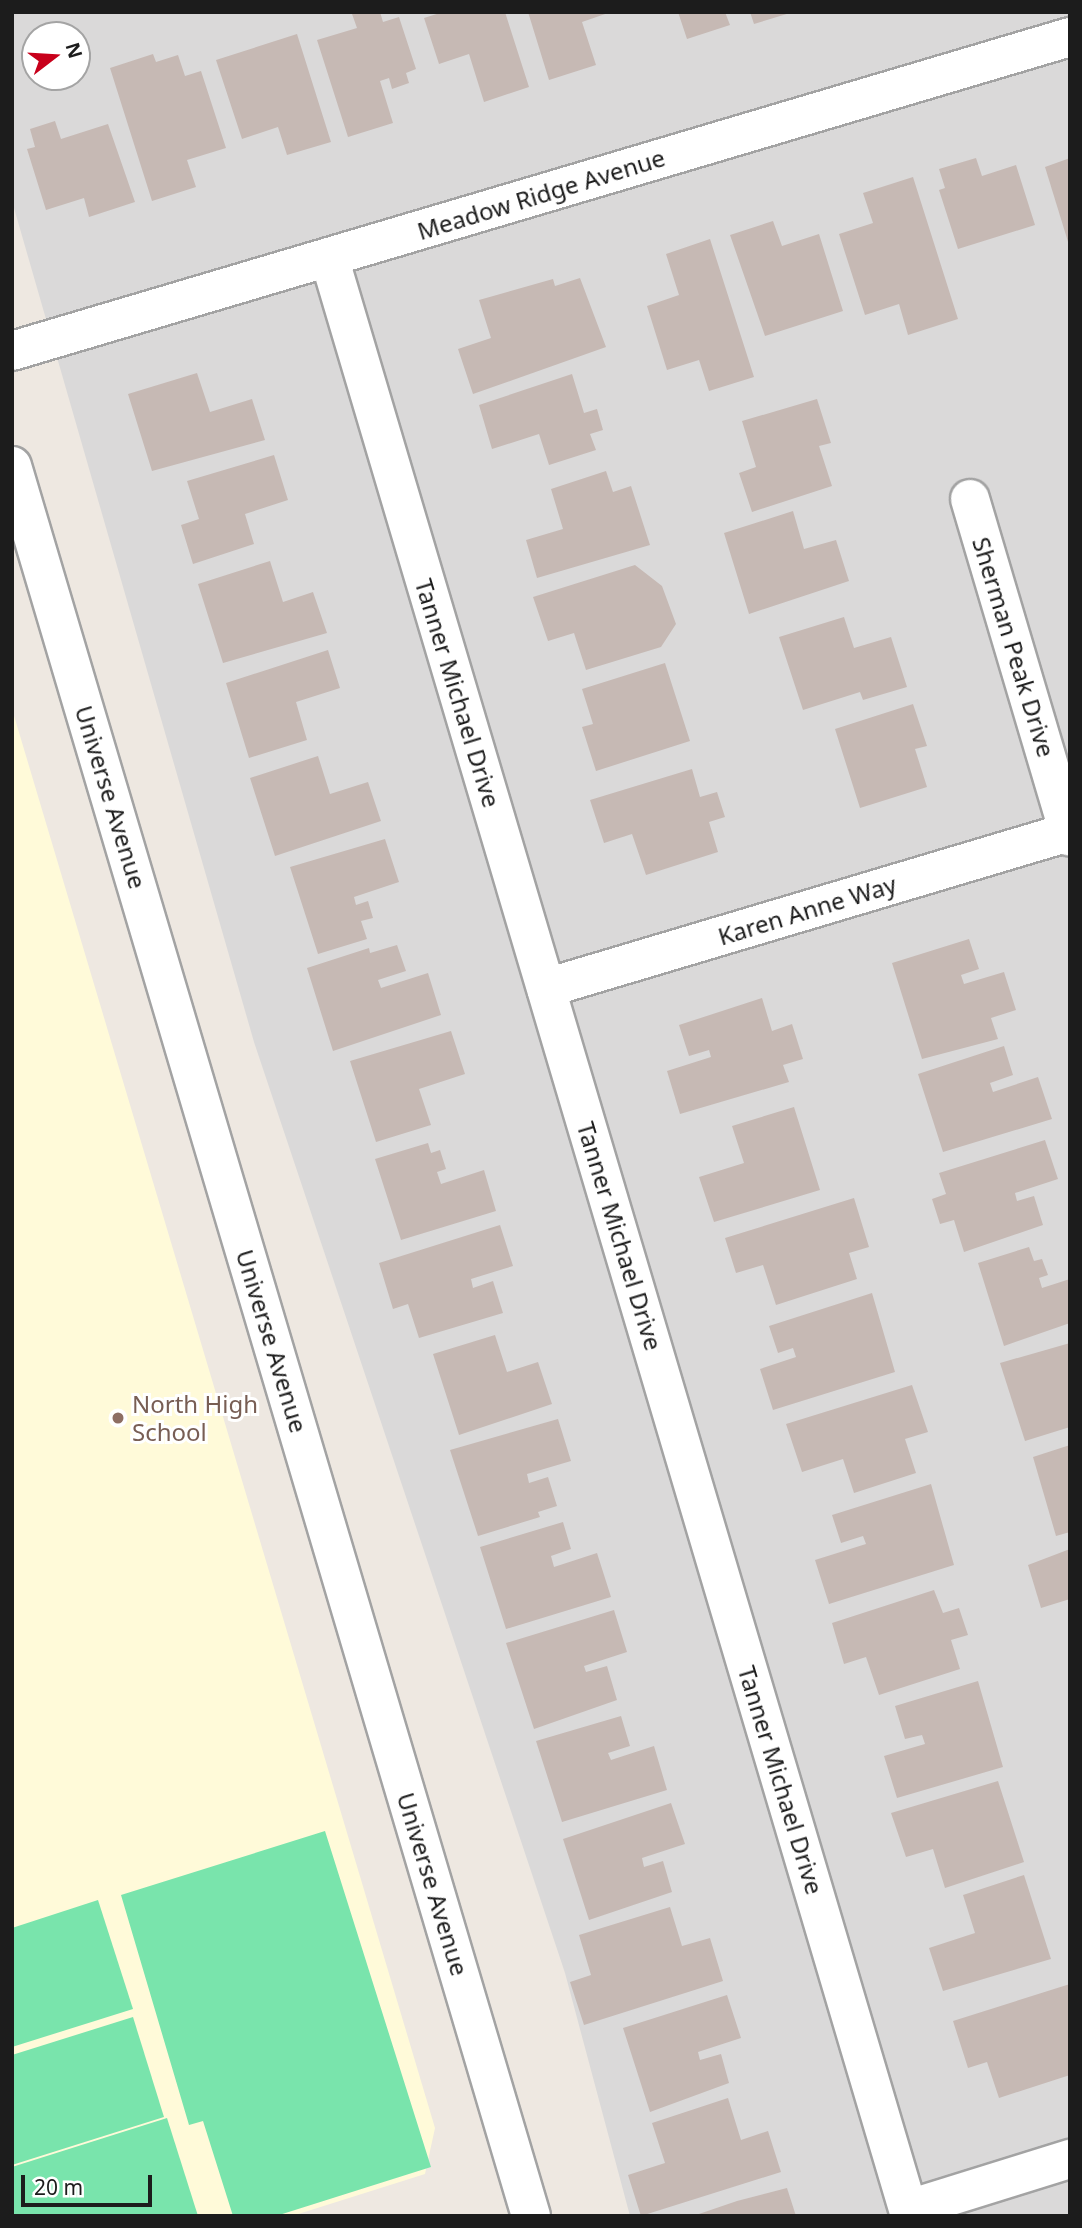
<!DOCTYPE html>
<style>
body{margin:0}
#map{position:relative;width:1082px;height:2228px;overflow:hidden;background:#eee8e1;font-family:"Noto Sans",sans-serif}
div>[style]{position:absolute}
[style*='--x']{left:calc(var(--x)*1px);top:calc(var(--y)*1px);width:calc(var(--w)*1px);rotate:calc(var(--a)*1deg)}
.residential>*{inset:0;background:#dad9d9}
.education>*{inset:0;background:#fffad9}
.pitch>*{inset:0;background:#79e4ac}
.building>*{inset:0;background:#c6b9b4}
.roads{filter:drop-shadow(2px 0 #a3a3a3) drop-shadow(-2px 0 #a3a3a3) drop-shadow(0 2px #a3a3a3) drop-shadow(0 -2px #a3a3a3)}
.minor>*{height:38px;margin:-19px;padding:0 19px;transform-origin:19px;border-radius:19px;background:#fff}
.dots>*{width:19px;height:19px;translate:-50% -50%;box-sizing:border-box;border:4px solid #fff;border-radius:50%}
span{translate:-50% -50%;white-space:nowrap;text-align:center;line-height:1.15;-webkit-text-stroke:6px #fff;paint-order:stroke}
.street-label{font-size:24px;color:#1c1c1c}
.education-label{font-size:24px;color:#785e54}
.left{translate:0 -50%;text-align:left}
.frame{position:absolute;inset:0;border:14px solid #1c1c1c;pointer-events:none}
.north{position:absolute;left:21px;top:21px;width:70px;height:70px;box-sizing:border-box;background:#fff;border:2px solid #a4a4a4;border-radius:50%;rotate:73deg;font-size:19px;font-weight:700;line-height:28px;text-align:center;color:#1c1c1c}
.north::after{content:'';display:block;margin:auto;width:24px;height:32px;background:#c8001b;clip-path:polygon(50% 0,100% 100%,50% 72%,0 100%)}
.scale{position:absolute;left:21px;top:2175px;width:131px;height:32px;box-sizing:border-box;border:4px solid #1c1c1c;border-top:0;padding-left:9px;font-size:21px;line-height:24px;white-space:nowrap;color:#1c1c1c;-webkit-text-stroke:5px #fff;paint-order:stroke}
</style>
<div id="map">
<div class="residential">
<div style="clip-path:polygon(evenodd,12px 12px,1070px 12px,1070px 2216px,630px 2216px,565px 1973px,254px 1042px,12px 201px,12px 12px,35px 35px,77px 35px,77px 77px,35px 77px,35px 35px)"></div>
</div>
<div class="education">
<div style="clip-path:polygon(12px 709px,435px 2128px,425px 2174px,292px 2216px,12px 2216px)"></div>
</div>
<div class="pitch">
<div style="clip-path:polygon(325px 1831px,431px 2167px,276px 2216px,233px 2216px,203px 2121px,189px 2125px,121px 1895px)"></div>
<div style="clip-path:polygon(98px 1900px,133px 2009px,12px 2047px,12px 1928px)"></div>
<div style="clip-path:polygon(133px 2017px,164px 2117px,12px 2165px,12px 2055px)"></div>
<div style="clip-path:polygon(167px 2118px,198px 2216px,12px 2216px,12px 2167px)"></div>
</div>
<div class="building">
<div style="clip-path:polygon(380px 12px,383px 22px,399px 17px,416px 69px,406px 73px,409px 83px,392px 89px,389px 78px,380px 81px,393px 123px,348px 137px,317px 40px,357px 28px,352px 14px)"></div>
<div style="clip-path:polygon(443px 12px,505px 12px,529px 87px,484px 102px,469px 54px,439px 64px,424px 18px)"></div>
<div style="clip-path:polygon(528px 12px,611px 12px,582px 22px,596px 65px,549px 80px)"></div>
<div style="clip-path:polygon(678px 12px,725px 12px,730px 25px,687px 39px)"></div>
<div style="clip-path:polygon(750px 12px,790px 12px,790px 13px,754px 24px)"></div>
<div style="clip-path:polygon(297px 34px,331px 142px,287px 155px,278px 127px,242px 139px,216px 60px)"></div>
<div style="clip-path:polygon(153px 54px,156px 62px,178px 55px,185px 76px,201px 71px,226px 148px,187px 160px,196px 187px,152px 201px,110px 68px)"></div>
<div style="clip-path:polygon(55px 121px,61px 139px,108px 124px,135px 202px,89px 217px,84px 198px,46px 210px,27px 149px,35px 147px,30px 129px)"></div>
<div style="clip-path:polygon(976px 158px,982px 176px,1016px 165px,1035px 225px,958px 249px,939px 190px,945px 188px,939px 169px)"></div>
<div style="clip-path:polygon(1070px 158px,1070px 245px,1069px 245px,1045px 167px)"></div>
<div style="clip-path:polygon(913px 177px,958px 319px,908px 335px,899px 304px,865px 315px,839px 234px,873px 223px,863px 193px)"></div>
<div style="clip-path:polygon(773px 221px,782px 246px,819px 234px,843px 311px,765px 336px,730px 235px)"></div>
<div style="clip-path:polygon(710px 239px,754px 377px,709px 391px,699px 360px,667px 370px,647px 306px,679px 295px,666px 254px)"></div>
<div style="clip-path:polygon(580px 278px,606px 347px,473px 394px,458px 349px,491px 338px,479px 300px,553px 279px,555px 286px)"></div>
<div style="clip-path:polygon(197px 373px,210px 412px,252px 399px,265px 440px,152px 471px,128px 394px)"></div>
<div style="clip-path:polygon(572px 374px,584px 413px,597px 409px,603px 430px,590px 434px,596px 450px,549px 465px,539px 434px,492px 449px,479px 405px)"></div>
<div style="clip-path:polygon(817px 399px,831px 443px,819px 446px,832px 486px,752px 512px,739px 473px,756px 467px,742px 421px)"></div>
<div style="clip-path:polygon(274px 455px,288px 500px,245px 514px,254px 544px,193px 564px,181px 525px,199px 519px,187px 481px)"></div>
<div style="clip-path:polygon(606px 471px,613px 492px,631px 486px,650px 545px,537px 578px,526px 540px,563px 529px,551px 489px)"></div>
<div style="clip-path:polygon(793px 511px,804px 549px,836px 540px,849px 581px,749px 614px,724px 533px)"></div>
<div style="clip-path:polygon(270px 561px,283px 602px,313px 592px,327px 633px,223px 663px,198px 584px)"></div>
<div style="clip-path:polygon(635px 565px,662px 586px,676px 624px,661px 647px,586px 670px,574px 633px,548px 641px,533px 597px)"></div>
<div style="clip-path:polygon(844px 617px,854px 648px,891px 637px,907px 687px,863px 700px,860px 692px,803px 710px,779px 637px)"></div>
<div style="clip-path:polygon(328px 650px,340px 688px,296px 702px,307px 740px,249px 758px,226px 683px)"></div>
<div style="clip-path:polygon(665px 663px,690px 741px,596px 771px,582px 727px,593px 724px,582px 689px)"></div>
<div style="clip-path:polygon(913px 704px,927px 746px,915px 749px,927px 787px,860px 808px,835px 729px)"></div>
<div style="clip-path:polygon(318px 756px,330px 794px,368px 782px,381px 821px,275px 856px,250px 778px)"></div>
<div style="clip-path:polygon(692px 769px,700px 797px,717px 792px,725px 817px,709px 822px,718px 852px,646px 875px,632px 834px,604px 843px,590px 800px)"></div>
<div style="clip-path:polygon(385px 839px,399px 882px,354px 897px,356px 905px,368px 901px,373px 918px,361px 921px,367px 939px,318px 954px,290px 867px)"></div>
<div style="clip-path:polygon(969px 939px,979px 969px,961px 975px,964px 984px,1004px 972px,1016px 1010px,991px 1018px,998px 1039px,922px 1059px,892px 963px)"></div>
<div style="clip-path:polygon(397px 945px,406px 971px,378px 980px,381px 988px,428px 973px,441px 1015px,333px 1051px,307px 968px,369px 948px,370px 953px)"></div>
<div style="clip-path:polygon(762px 998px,772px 1031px,792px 1024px,803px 1059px,783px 1065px,789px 1082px,680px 1114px,667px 1071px,711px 1057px,709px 1050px,689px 1056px,679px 1025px)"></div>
<div style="clip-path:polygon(451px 1031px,465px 1074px,419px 1089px,431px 1125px,376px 1142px,350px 1061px)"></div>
<div style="clip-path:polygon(1004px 1046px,1013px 1075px,990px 1083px,993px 1092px,1038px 1077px,1052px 1119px,943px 1152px,918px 1074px)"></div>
<div style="clip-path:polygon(794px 1107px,820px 1190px,714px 1222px,699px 1177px,744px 1163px,732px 1126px)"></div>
<div style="clip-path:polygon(1045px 1140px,1058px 1179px,1015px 1193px,1017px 1201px,1034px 1196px,1043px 1225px,964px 1252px,954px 1220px,940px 1224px,932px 1199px,946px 1194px,939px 1173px)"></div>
<div style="clip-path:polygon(428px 1143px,431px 1153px,440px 1150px,446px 1169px,437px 1172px,441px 1184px,484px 1170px,496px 1211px,401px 1240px,375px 1159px)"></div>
<div style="clip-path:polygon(854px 1198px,869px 1247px,849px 1253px,857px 1279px,776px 1305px,763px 1265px,736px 1273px,725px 1238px)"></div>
<div style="clip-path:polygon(500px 1225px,513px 1266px,471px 1279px,473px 1288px,493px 1281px,503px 1313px,419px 1338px,408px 1304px,393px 1309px,379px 1263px)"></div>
<div style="clip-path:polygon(1029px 1247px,1034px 1261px,1042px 1259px,1048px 1275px,1039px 1278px,1042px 1288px,1070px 1279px,1070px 1323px,1004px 1346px,978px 1263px)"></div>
<div style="clip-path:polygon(872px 1293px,895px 1372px,773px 1410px,760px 1369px,796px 1357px,793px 1348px,778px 1353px,769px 1326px)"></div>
<div style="clip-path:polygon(495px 1335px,507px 1372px,538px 1362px,552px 1404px,459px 1435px,433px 1354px)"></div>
<div style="clip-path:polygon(1070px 1343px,1070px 1427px,1025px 1441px,1000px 1363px)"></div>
<div style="clip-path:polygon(912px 1385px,928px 1432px,905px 1439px,916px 1473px,854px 1493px,843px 1459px,802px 1472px,786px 1424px)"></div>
<div style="clip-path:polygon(558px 1419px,571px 1461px,527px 1474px,529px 1483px,548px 1477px,557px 1506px,538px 1512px,540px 1517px,478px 1536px,450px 1450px)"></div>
<div style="clip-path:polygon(1070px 1445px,1070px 1532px,1056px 1536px,1033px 1457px)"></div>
<div style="clip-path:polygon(931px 1484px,954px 1565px,829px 1604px,815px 1560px,866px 1544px,863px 1536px,841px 1543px,832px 1515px)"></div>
<div style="clip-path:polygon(563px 1522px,571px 1549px,551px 1556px,554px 1567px,597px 1553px,611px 1597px,506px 1629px,480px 1547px)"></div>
<div style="clip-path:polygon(1070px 1549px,1070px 1599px,1041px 1608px,1028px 1565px)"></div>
<div style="clip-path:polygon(934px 1590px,943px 1613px,959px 1608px,968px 1635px,951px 1640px,960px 1669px,879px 1695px,866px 1657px,844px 1664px,832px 1623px)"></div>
<div style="clip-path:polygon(614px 1610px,627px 1652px,584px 1666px,586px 1672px,607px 1666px,617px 1700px,534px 1729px,506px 1643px)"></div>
<div style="clip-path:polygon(978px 1681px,1003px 1767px,897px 1798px,884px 1756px,925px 1744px,922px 1735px,905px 1739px,895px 1706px)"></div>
<div style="clip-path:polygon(621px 1716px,630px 1746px,608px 1753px,611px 1760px,654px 1746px,667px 1790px,562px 1822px,536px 1741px)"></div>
<div style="clip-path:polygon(998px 1781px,1024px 1862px,945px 1888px,933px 1849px,906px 1857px,891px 1813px)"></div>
<div style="clip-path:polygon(671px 1803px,685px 1844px,642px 1858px,644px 1867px,663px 1861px,672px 1892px,589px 1920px,563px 1839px)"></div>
<div style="clip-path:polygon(1024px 1875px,1051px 1959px,943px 1991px,929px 1948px,975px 1933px,963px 1895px)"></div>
<div style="clip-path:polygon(670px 1907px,682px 1946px,710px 1938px,723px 1981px,584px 2025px,570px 1982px,591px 1975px,579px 1935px)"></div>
<div style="clip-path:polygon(1070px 1984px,1070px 2075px,999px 2098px,987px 2062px,968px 2068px,953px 2021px)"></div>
<div style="clip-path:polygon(727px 1995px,741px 2038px,698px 2052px,700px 2060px,721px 2054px,729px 2083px,650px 2112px,623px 2028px)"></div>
<div style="clip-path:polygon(728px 2098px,741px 2140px,768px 2131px,781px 2172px,641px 2216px,628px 2175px,665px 2163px,652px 2123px)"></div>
<div style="clip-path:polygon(787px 2188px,796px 2216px,693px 2216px,737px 2201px)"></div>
</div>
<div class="roads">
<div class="minor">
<div style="--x:329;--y:257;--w:2043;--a:73.48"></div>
<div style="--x:12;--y:351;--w:1104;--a:-16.53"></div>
<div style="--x:12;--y:466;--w:1825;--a:73.48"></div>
<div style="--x:970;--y:499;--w:352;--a:73.5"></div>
<div style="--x:546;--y:988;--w:546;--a:-16.61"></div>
<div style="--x:909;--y:2209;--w:169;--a:-17.3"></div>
</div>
</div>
<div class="dots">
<div style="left:118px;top:1418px;background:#8d6e63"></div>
</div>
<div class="street-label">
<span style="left:541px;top:194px;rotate:-17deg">Meadow Ridge Avenue</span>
<span style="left:1014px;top:647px;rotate:73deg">Sherman Peak Drive</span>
<span style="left:458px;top:693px;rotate:73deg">Tanner Michael Drive</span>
<span style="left:111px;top:797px;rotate:73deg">Universe Avenue</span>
<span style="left:807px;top:910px;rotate:-17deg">Karen Anne Way</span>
<span style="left:620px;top:1236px;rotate:73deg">Tanner Michael Drive</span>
<span style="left:272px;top:1341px;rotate:73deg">Universe Avenue</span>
<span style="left:781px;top:1780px;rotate:73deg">Tanner Michael Drive</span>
<span style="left:433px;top:1884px;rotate:73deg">Universe Avenue</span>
</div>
<div class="education-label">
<span class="left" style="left:132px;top:1418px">North High<br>School</span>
</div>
<div class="frame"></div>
<div class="north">N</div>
<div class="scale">20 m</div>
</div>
